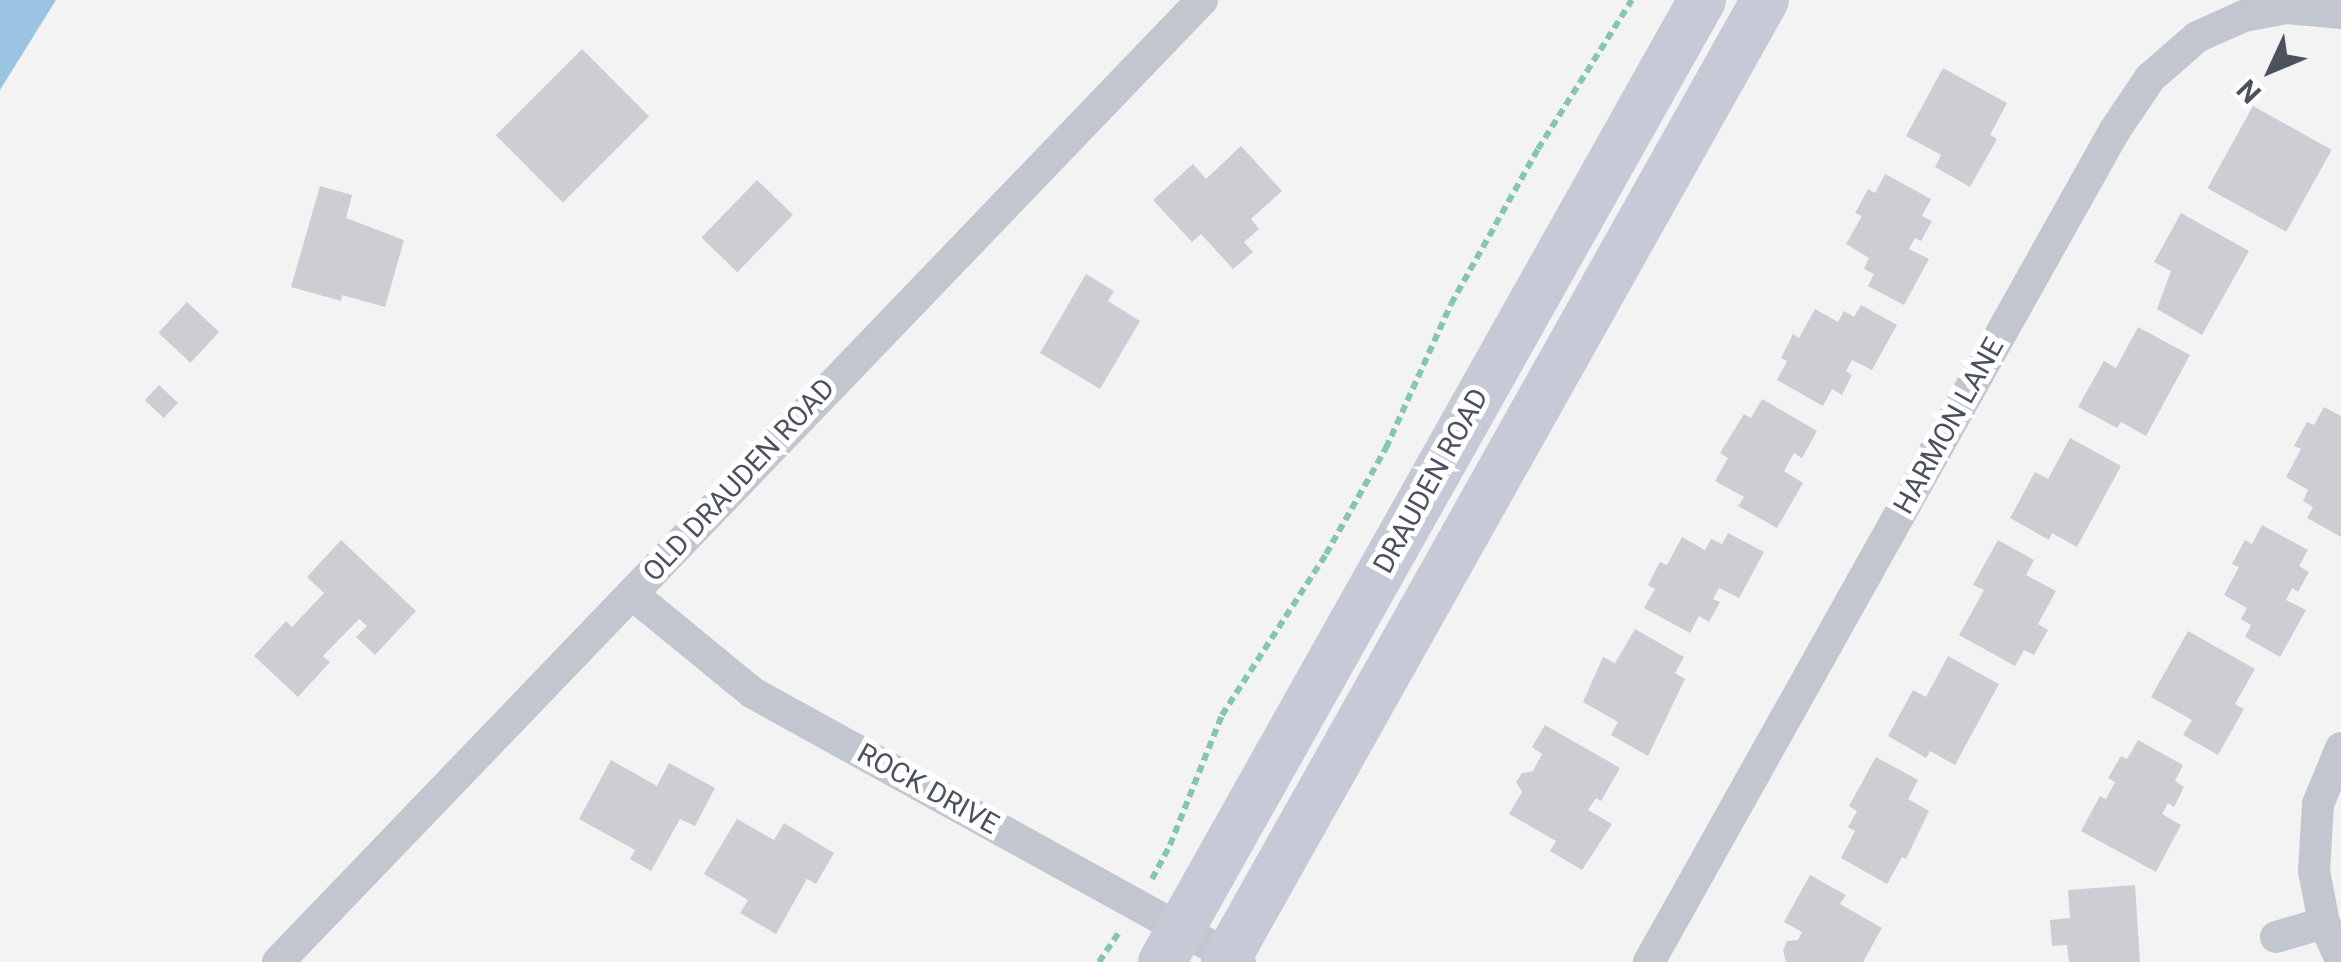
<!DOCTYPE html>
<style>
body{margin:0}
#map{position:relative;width:2341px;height:962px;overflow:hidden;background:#f4f3f3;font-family:Roboto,sans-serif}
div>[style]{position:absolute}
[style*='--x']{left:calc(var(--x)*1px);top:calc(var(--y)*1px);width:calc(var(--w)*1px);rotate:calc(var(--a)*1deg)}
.water>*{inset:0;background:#9bc3e2}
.building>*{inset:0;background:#cdced4;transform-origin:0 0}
.path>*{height:6px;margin-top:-3px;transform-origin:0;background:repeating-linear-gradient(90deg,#84c5b5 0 8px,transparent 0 13px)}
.street>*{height:32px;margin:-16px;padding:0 16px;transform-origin:16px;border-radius:16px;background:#c2c7cf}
.secondary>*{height:48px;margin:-24px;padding:0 24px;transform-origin:24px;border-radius:24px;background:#c6cad6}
span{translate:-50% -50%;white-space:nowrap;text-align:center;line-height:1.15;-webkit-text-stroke:10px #fff;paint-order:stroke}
.street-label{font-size:28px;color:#4c515e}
.north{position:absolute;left:2221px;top:20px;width:100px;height:100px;-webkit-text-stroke:8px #fff;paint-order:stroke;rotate:226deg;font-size:28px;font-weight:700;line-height:40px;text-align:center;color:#4c515e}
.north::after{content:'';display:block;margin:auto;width:35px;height:45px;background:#4c515e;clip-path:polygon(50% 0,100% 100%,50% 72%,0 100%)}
</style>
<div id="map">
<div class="water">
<div style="clip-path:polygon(0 0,56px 0,0 90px)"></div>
</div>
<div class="building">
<div style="left:582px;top:49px;width:95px;height:122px;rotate:45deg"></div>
<div style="clip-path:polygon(1943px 68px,2007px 103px,1990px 135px,1997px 139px,1970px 187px,1935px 167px,1941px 155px,1906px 136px)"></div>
<div style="left:2253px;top:106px;width:90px;height:94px;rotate:29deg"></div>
<div style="clip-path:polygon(1241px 146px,1282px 191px,1251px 219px,1259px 229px,1244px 242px,1253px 252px,1233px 269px,1201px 234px,1192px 242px,1153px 200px,1193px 164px,1206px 179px)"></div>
<div style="clip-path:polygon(1885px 174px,1931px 199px,1922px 216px,1932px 221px,1921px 241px,1915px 238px,1909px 249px,1929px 259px,1904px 305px,1868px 286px,1874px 274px,1864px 269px,1869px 258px,1846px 244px,1862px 216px,1855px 213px,1868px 189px,1875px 193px)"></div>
<div style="left:757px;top:180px;width:50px;height:80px;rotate:44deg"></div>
<div style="clip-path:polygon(320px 186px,352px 195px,346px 218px,404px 240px,385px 307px,342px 295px,341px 301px,291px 287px)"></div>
<div style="clip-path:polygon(2181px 213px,2249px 251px,2202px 335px,2157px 309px,2171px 271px,2154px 262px)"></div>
<div style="clip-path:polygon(1086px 274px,1114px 291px,1108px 301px,1140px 321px,1100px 389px,1040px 353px)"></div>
<div style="left:187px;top:302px;width:44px;height:42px;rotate:43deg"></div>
<div style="clip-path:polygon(1861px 305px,1897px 325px,1872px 370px,1852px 360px,1846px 371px,1852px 375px,1842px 395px,1832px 389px,1823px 406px,1777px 380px,1787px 361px,1781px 358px,1793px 334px,1799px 338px,1815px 309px,1838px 322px,1844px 311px,1854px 317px)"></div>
<div style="clip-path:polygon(2138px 327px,2190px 355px,2146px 436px,2121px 422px,2117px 428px,2078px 407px,2104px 361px,2116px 368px)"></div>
<div style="left:159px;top:385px;width:26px;height:21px;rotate:43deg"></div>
<div style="clip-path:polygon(1762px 399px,1817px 431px,1802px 458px,1794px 453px,1784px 471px,1803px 483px,1777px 528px,1738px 506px,1744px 497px,1715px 481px,1728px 458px,1720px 453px,1744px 414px,1751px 418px)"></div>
<div style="clip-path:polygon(2324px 407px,2341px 416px,2341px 537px,2307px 518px,2313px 507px,2303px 501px,2308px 490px,2286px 477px,2301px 449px,2294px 446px,2307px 422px,2314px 425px)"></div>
<div style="clip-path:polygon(2070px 438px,2121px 466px,2077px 547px,2052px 533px,2049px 540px,2010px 518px,2035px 472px,2048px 479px)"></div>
<div style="clip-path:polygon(2262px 525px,2308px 550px,2299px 566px,2309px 572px,2298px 592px,2292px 588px,2286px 600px,2306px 610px,2280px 657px,2245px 637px,2251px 625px,2241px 619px,2247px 608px,2224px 595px,2239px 567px,2232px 564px,2245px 540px,2252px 544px)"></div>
<div style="clip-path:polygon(1728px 533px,1764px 552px,1739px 598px,1719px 588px,1713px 599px,1720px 602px,1709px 622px,1699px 616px,1690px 633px,1644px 608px,1655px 589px,1648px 585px,1660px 562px,1667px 565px,1682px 537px,1705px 550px,1711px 539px,1722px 544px)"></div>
<div style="clip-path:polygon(341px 540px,416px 611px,375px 655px,356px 637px,367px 626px,359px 619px,323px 656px,330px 662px,298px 697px,254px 656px,286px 621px,292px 627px,324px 593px,307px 577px)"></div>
<div style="clip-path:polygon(1998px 540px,2034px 560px,2026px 575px,2056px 591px,2038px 624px,2048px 630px,2034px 655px,2024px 650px,2015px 666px,1959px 635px,1984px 590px,1973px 585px)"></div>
<div style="clip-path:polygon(1635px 629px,1684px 657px,1675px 673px,1685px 679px,1648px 756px,1611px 735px,1618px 722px,1583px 702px,1603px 657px,1615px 663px)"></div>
<div style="clip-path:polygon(2188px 631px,2255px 669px,2235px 704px,2244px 709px,2218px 755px,2183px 735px,2192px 720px,2151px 697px)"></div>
<div style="clip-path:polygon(1948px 656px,1999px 684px,1955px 765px,1930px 751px,1926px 758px,1888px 736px,1913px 690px,1926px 697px)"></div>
<div style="clip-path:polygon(1545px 725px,1620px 768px,1601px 801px,1596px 798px,1588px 810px,1612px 824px,1582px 870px,1550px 851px,1556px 841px,1509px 814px,1522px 792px,1516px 782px,1522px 773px,1533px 771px,1542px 754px,1532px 747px)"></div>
<div style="clip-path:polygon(2138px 740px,2183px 765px,2175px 781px,2184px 787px,2174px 807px,2168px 803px,2162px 814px,2181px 825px,2156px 872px,2081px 831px,2100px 796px,2106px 799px,2115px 782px,2108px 778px,2121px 756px,2127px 759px)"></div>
<div style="clip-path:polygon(1876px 757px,1918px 780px,1908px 799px,1929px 811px,1906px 859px,1902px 857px,1887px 884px,1841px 858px,1855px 831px,1848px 827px,1857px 811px,1849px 806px)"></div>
<div style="clip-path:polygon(611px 760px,657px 786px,669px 763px,715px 788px,695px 826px,680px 819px,651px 871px,630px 859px,635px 850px,579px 819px)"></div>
<div style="clip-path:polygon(737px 819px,774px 840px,784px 823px,834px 853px,816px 884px,807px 879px,776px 934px,740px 913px,748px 900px,704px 874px)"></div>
<div style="clip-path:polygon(1810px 875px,1846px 895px,1840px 904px,1882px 928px,1863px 962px,1786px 962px,1783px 950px,1787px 941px,1798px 940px,1802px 932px,1784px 922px)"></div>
<div style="clip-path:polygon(2135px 885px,2140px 962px,2069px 962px,2067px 945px,2052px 946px,2050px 920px,2070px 918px,2068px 890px)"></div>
</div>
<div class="path">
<div style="--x:1152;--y:879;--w:38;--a:-62"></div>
<div style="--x:1170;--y:845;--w:140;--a:-68.2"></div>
<div style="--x:1222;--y:715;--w:192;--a:-57.1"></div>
<div style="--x:1326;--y:554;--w:122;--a:-60.5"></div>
<div style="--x:1386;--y:448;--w:158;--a:-65.7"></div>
<div style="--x:1451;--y:304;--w:178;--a:-60.7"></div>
<div style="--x:1538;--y:149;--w:176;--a:-57.8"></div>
<div style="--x:1099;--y:962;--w:36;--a:-56"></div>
</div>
<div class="street">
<div style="--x:632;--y:594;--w:156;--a:39.3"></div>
<div style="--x:753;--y:693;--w:556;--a:28.91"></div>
<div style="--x:2341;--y:748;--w:61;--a:112.3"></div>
<div style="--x:2318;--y:804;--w:67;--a:93.4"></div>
<div style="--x:2314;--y:871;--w:53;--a:79.1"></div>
<div style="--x:2324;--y:923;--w:41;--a:65.3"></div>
<div style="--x:2276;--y:937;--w:50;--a:-16.3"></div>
<div style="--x:278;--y:962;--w:1334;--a:-46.15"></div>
<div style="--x:1649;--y:962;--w:954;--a:-60.75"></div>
<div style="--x:2115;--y:130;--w:63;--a:-56.1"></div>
<div style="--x:2150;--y:78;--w:62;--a:-41.1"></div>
<div style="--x:2197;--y:37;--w:51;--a:-24.1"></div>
<div style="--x:2244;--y:16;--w:43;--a:-10.8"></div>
<div style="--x:2286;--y:8;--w:55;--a:5.2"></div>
</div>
<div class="secondary">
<div style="--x:1162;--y:962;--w:1103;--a:-60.69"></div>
<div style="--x:1225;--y:962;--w:1103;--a:-60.69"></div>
</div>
<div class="street-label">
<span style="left:1949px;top:426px;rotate:-61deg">HARMON LANE</span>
<span style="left:739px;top:480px;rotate:-47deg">OLD DRAUDEN ROAD</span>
<span style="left:1431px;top:481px;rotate:-61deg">DRAUDEN ROAD</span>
<span style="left:928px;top:789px;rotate:29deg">ROCK DRIVE</span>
</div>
<div class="north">N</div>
</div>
